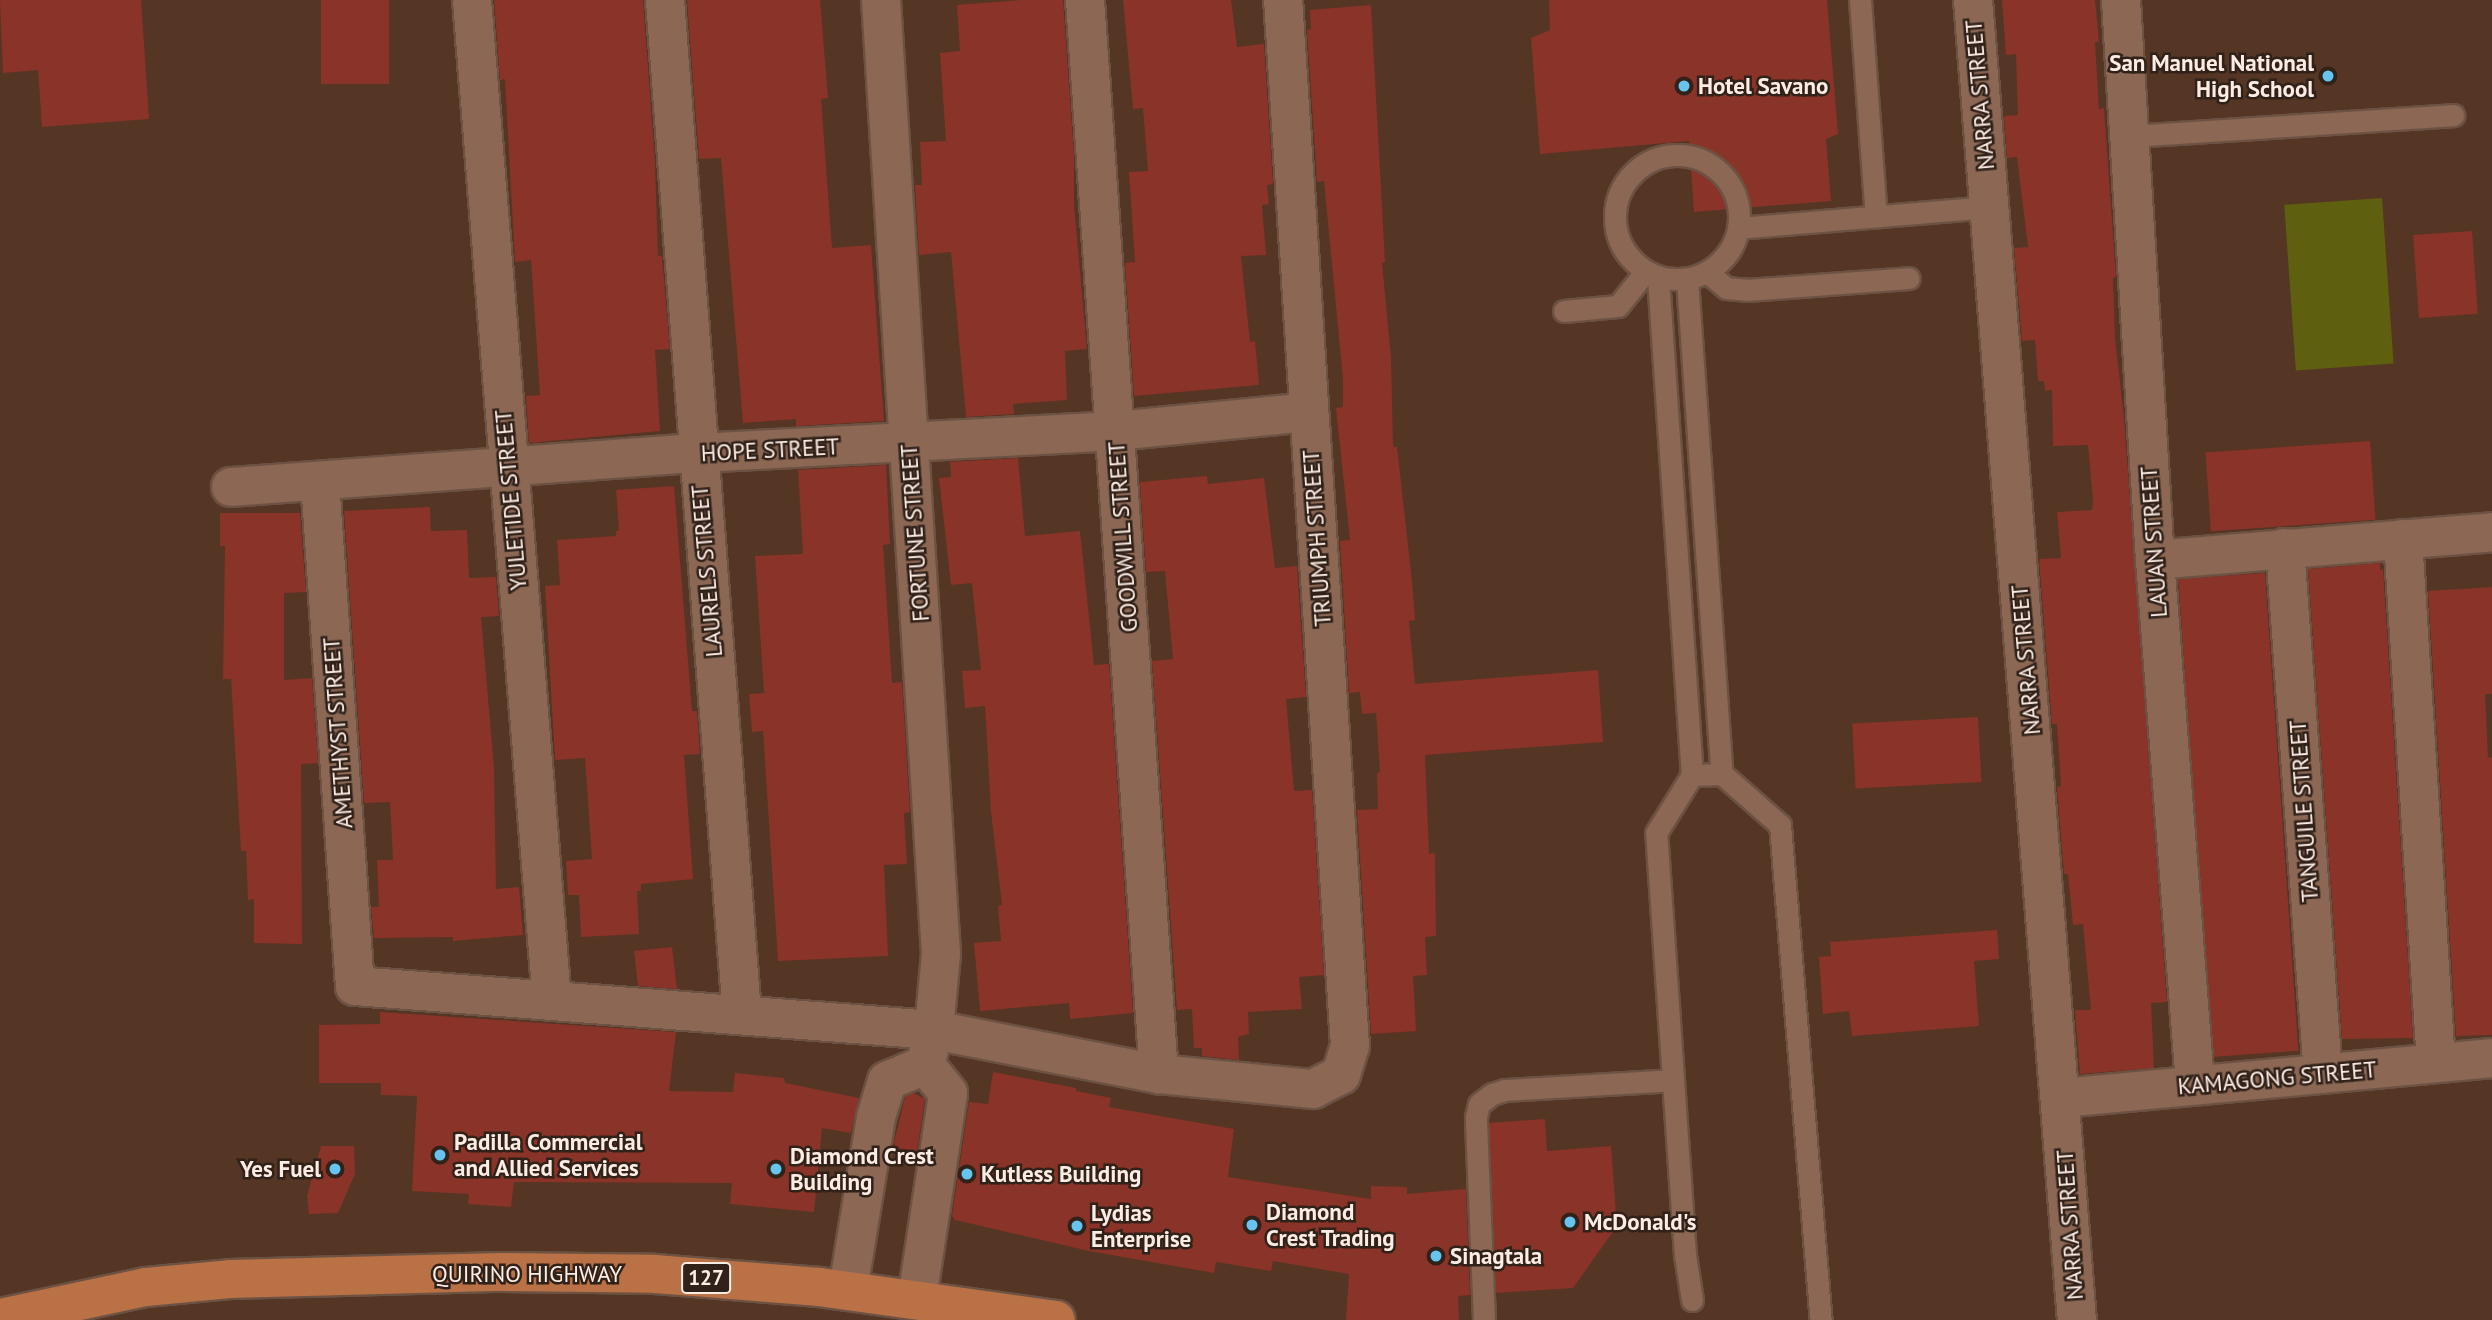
<!DOCTYPE html>
<style>
body{margin:0}
#map{position:relative;width:2492px;height:1320px;overflow:hidden;background:#553524;font-family:"PT Sans",sans-serif}
div>[style]{position:absolute}
[style*='--x']{left:calc(var(--x)*1px);top:calc(var(--y)*1px);width:calc(var(--w)*1px);rotate:calc(var(--a)*1deg)}
.green>*{inset:0;background:#5f5f10;transform-origin:0 0}
.building>*{inset:0;background:#8a3328;transform-origin:0 0}
.roads{filter:drop-shadow(2px 0 #6c5243) drop-shadow(-2px 0 #6c5243) drop-shadow(0 2px #6c5243) drop-shadow(0 -2px #6c5243)}
.service>*{height:21px;margin:-10.5px;padding:0 10.5px;transform-origin:10.5px;border-radius:10.5px;background:#8b6754}
.service>.ring{margin:-10.5px;padding:0;box-sizing:content-box;background:none;border:21px solid #8b6754;border-radius:50%}
.minor>*{height:38px;margin:-19px;padding:0 19px;transform-origin:19px;border-radius:19px;background:#8b6754}
.tertiary>*{height:38px;margin:-19px;padding:0 19px;transform-origin:19px;border-radius:19px;background:#8b6754}
.primary>*{height:38px;margin:-19px;padding:0 19px;transform-origin:19px;border-radius:19px;background:#ba7146}
.dots>*{width:19px;height:19px;translate:-50% -50%;box-sizing:border-box;border:4px solid #302119;border-radius:50%}
span{translate:-50% -50%;white-space:nowrap;text-align:center;line-height:1.15;-webkit-text-stroke:5px #302119;paint-order:stroke}
.shield-label span{padding:2px 5px;background:#302119;border:2px solid;border-radius:5px;-webkit-text-stroke-width:0}
.shield-label{font-size:21px;color:#fdece4;font-weight:700}
.poi-label{font-size:23px;color:#fdece4;font-weight:700}
.right{translate:-100% -50%;text-align:right}
.left{translate:0 -50%;text-align:left}
.street-label{font-size:23px;color:#fdece4}
</style>
<div id="map">
<div class="green">
<div style="left:2382px;top:198px;width:166px;height:98px;rotate:86deg"></div>
</div>
<div class="building">
<div style="clip-path:polygon(0 0,141px 0,149px 119px,42px 127px,38px 70px,3px 73px)"></div>
<div style="left:321px;top:0;width:68px;height:84px"></div>
<div style="clip-path:polygon(494px 0,643px 0,655px 162px,658px 256px,662px 256px,670px 349px,655px 350px,660px 431px,529px 443px,526px 396px,540px 395px,531px 260px,515px 262px,505px 79px,500px 80px)"></div>
<div style="clip-path:polygon(687px 0,820px 0,828px 98px,821px 99px,832px 248px,871px 245px,884px 421px,796px 426px,796px 419px,743px 423px,721px 158px,699px 159px)"></div>
<div style="clip-path:polygon(1021px 0,1063px 0,1074px 155px,1074px 205px,1087px 349px,1065px 351px,1067px 400px,1013px 404px,1014px 414px,966px 417px,951px 252px,919px 255px,915px 185px,922px 185px,920px 142px,946px 141px,940px 53px,960px 51px,957px 5px)"></div>
<div style="clip-path:polygon(1123px 0,1231px 0,1237px 47px,1264px 44px,1273px 184px,1267px 185px,1269px 204px,1262px 205px,1266px 255px,1241px 256px,1250px 342px,1255px 341px,1259px 385px,1134px 396px,1125px 263px,1135px 262px,1129px 172px,1148px 171px,1143px 108px,1133px 109px)"></div>
<div style="clip-path:polygon(1549px 0,1827px 0,1838px 134px,1826px 139px,1831px 201px,1694px 212px,1689px 141px,1540px 154px,1531px 38px,1550px 30px)"></div>
<div style="clip-path:polygon(2002px 0,2095px 0,2099px 42px,2095px 42px,2099px 109px,2104px 108px,2116px 277px,2113px 278px,2115px 339px,2124px 417px,2167px 1002px,2151px 1003px,2154px 1068px,2080px 1074px,2075px 1010px,2091px 1010px,2083px 924px,2073px 925px,2068px 874px,2064px 874px,2057px 787px,2061px 786px,2057px 724px,2052px 724px,2039px 559px,2061px 558px,2057px 512px,2092px 510px,2093px 502px,2088px 445px,2053px 446px,2052px 390px,2045px 391px,2044px 381px,2038px 381px,2035px 340px,2022px 341px,2014px 248px,2028px 247px,2017px 157px,2007px 158px,2004px 116px,2018px 115px,2016px 54px,2006px 55px)"></div>
<div style="clip-path:polygon(1371px 5px,1385px 262px,1382px 263px,1391px 357px,1393px 447px,1397px 447px,1412px 581px,1415px 620px,1409px 621px,1415px 684px,1598px 670px,1603px 742px,1425px 755px,1429px 854px,1435px 853px,1436px 936px,1425px 937px,1427px 975px,1413px 976px,1416px 1031px,1371px 1034px,1357px 810px,1378px 809px,1377px 773px,1380px 772px,1376px 713px,1362px 714px,1360px 692px,1349px 693px,1340px 541px,1350px 540px,1336px 408px,1343px 407px,1343px 379px,1324px 181px,1317px 182px,1307px 30px,1311px 29px,1310px 10px)"></div>
<div style="left:2472px;top:231px;width:83px;height:59px;rotate:86deg"></div>
<div style="left:2370px;top:441px;width:79px;height:165px;rotate:86deg"></div>
<div style="clip-path:polygon(1018px 458px,1025px 536px,1080px 531px,1094px 665px,1109px 664px,1133px 1013px,1070px 1019px,1069px 1003px,980px 1011px,974px 943px,1001px 941px,998px 906px,1002px 905px,991px 812px,985px 706px,965px 708px,962px 671px,981px 670px,972px 583px,951px 585px,939px 478px,951px 477px,950px 462px)"></div>
<div style="clip-path:polygon(886px 465px,890px 544px,883px 545px,892px 683px,902px 682px,910px 812px,904px 813px,907px 864px,884px 865px,888px 956px,778px 961px,763px 731px,752px 732px,749px 694px,764px 693px,755px 556px,803px 554px,798px 470px)"></div>
<div style="clip-path:polygon(1207px 476px,1208px 484px,1264px 478px,1275px 568px,1297px 566px,1306px 697px,1286px 699px,1294px 791px,1312px 790px,1324px 975px,1299px 977px,1302px 1009px,1248px 1012px,1249px 1034px,1238px 1037px,1239px 1060px,1202px 1056px,1202px 1048px,1194px 1048px,1192px 1009px,1177px 1010px,1152px 661px,1173px 659px,1165px 571px,1146px 572px,1140px 482px)"></div>
<div style="clip-path:polygon(674px 486px,692px 711px,697px 711px,700px 754px,684px 755px,693px 879px,641px 884px,641px 891px,637px 891px,639px 934px,581px 937px,579px 895px,568px 895px,566px 861px,592px 859px,585px 758px,555px 760px,545px 586px,560px 585px,557px 540px,616px 536px,616px 531px,619px 531px,616px 490px)"></div>
<div style="clip-path:polygon(430px 507px,431px 531px,467px 530px,469px 578px,496px 577px,499px 616px,481px 617px,494px 768px,496px 889px,519px 887px,523px 935px,453px 941px,453px 937px,374px 938px,371px 907px,379px 907px,377px 860px,393px 860px,390px 802px,364px 803px,344px 511px)"></div>
<div style="clip-path:polygon(220px 513px,300px 513px,306px 592px,284px 593px,284px 680px,312px 678px,318px 763px,301px 764px,302px 944px,254px 943px,254px 899px,248px 900px,246px 851px,241px 851px,231px 679px,223px 679px,225px 546px,220px 546px)"></div>
<div style="clip-path:polygon(2380px 563px,2380px 570px,2383px 569px,2413px 1038px,2342px 1039px,2308px 569px)"></div>
<div style="left:2265px;top:573px;width:479px;height:87px;rotate:86deg"></div>
<div style="clip-path:polygon(2492px 587px,2492px 694px,2485px 694px,2488px 758px,2492px 757px,2492px 1035px,2456px 1036px,2428px 591px)"></div>
<div style="left:1978px;top:717px;width:65px;height:126px;rotate:87deg"></div>
<div style="clip-path:polygon(1997px 930px,1999px 959px,1974px 961px,1979px 1026px,1852px 1036px,1849px 1011px,1823px 1014px,1819px 957px,1831px 956px,1830px 942px)"></div>
<div style="clip-path:polygon(672px 947px,677px 989px,638px 986px,634px 951px)"></div>
<div style="clip-path:polygon(380px 1012px,676px 1032px,669px 1091px,733px 1092px,735px 1073px,784px 1078px,785px 1083px,859px 1098px,851px 1133px,822px 1128px,814px 1212px,730px 1204px,732px 1183px,514px 1182px,511px 1207px,468px 1204px,469px 1194px,412px 1191px,417px 1096px,381px 1095px,381px 1083px,319px 1083px,319px 1025px,380px 1024px)"></div>
<div style="clip-path:polygon(993px 1072px,1076px 1088px,1076px 1091px,1111px 1098px,1109px 1107px,1234px 1129px,1228px 1177px,1371px 1199px,1371px 1186px,1407px 1187px,1407px 1194px,1466px 1189px,1470px 1295px,1458px 1296px,1459px 1320px,1346px 1320px,1349px 1274px,1273px 1261px,1271px 1271px,1216px 1262px,1214px 1273px,1089px 1251px,955px 1220px,952px 1216px,969px 1102px,988px 1104px)"></div>
<div style="clip-path:polygon(914px 1093px,925px 1099px,917px 1151px,896px 1148px,894px 1142px,905px 1097px)"></div>
<div style="clip-path:polygon(1545px 1119px,1547px 1151px,1611px 1146px,1617px 1226px,1573px 1288px,1496px 1293px,1489px 1123px)"></div>
<div style="clip-path:polygon(321px 1146px,354px 1146px,355px 1174px,338px 1213px,309px 1214px,307px 1196px)"></div>
</div>
<div class="roads">
<div class="service">
<div style="--x:1860;--y:0;--w:217;--a:85.8"></div>
<div style="--x:2130;--y:136;--w:324;--a:-3.7"></div>
<div class="ring" style="left:1615px;top:155px;width:103px;height:103px"></div>
<div style="--x:1738;--y:228;--w:253;--a:-4.8"></div>
<div style="--x:1707;--y:272;--w:25;--a:40"></div>
<div style="--x:1726;--y:288;--w:21;--a:5"></div>
<div style="--x:1747;--y:290;--w:162;--a:-4.2"></div>
<div style="--x:1658;--y:277;--w:499;--a:86.1"></div>
<div style="--x:1687;--y:279;--w:496;--a:86"></div>
<div style="--x:1564;--y:311;--w:54;--a:-5.3"></div>
<div style="--x:1618;--y:306;--w:43;--a:-51.5"></div>
<div style="--x:1692;--y:1300;--w:46;--a:-98.8"></div>
<div style="--x:1685;--y:1255;--w:423;--a:-93.9"></div>
<div style="--x:1656;--y:833;--w:68;--a:-58.2"></div>
<div style="--x:1692;--y:775;--w:30;--a:-2"></div>
<div style="--x:1722;--y:774;--w:77;--a:41.3"></div>
<div style="--x:1780;--y:825;--w:497;--a:85.3"></div>
<div style="--x:1484;--y:1320;--w:203;--a:-92.3"></div>
<div style="--x:1476;--y:1117;--w:13;--a:-77"></div>
<div style="--x:1479;--y:1104;--w:16;--a:-38"></div>
<div style="--x:1492;--y:1094;--w:14;--a:-17"></div>
<div style="--x:1505;--y:1090;--w:168;--a:-3.4"></div>
</div>
<div class="minor">
<div style="--x:472;--y:0;--w:1004;--a:85.43"></div>
<div style="--x:665;--y:0;--w:1018;--a:85.66"></div>
<div style="--x:881;--y:0;--w:956;--a:86.4"></div>
<div style="--x:941;--y:954;--w:76;--a:95.3"></div>
<div style="--x:934;--y:1030;--w:36;--a:104"></div>
<div style="--x:1085;--y:0;--w:1077;--a:86.06"></div>
<div style="--x:2121;--y:0;--w:561;--a:86.53"></div>
<div style="--x:2155;--y:560;--w:526;--a:85.63"></div>
<div style="--x:320;--y:481;--w:506;--a:86.04"></div>
<div style="--x:355;--y:986;--w:581;--a:4.35"></div>
<div style="--x:934;--y:1030;--w:229;--a:11.1"></div>
<div style="--x:1159;--y:1074;--w:155;--a:5.6"></div>
<div style="--x:1313;--y:1089;--w:31;--a:-27"></div>
<div style="--x:1341;--y:1075;--w:30;--a:-73"></div>
<div style="--x:1350;--y:1046;--w:1048;--a:-93.66"></div>
<div style="--x:231;--y:487;--w:468;--a:-4.2"></div>
<div style="--x:698;--y:453;--w:419;--a:-3"></div>
<div style="--x:1116;--y:431;--w:194;--a:-5.6"></div>
<div style="--x:2403;--y:539;--w:525;--a:86.4"></div>
<div style="--x:2285;--y:548;--w:527;--a:85.87"></div>
<div style="--x:2155;--y:560;--w:338;--a:-4.7"></div>
<div style="--x:2062;--y:1098;--w:432;--a:-5.3"></div>
<div style="--x:848;--y:1290;--w:175;--a:-80.8"></div>
<div style="--x:876;--y:1117;--w:38;--a:-73"></div>
<div style="--x:887;--y:1081;--w:41;--a:-22.8"></div>
<div style="--x:917;--y:1299;--w:208;--a:-81.4"></div>
<div style="--x:948;--y:1093;--w:36;--a:-129"></div>
</div>
<div class="tertiary">
<div style="--x:1973;--y:0;--w:1324;--a:85.5"></div>
</div>
<div class="primary">
<div style="--x:0;--y:1318;--w:149;--a:-12"></div>
<div style="--x:146;--y:1287;--w:84;--a:-5.4"></div>
<div style="--x:230;--y:1279;--w:272;--a:-1.5"></div>
<div style="--x:502;--y:1272;--w:153;--a:0.7"></div>
<div style="--x:655;--y:1274;--w:165;--a:4.5"></div>
<div style="--x:819;--y:1287;--w:239;--a:7.9"></div>
</div>
</div>
<div class="dots">
<div style="left:2328px;top:76px;background:#66c4ef"></div>
<div style="left:1684px;top:86px;background:#66c4ef"></div>
<div style="left:440px;top:1155px;background:#66c4ef"></div>
<div style="left:335px;top:1169px;background:#66c4ef"></div>
<div style="left:776px;top:1169px;background:#66c4ef"></div>
<div style="left:967px;top:1174px;background:#66c4ef"></div>
<div style="left:1570px;top:1222px;background:#66c4ef"></div>
<div style="left:1252px;top:1225px;background:#66c4ef"></div>
<div style="left:1077px;top:1226px;background:#66c4ef"></div>
<div style="left:1436px;top:1256px;background:#66c4ef"></div>
</div>
<div class="shield-label">
<span style="left:706px;top:1278px">127</span>
</div>
<div class="poi-label">
<span class="right" style="left:2314px;top:76px">San Manuel National<br>High School</span>
<span class="left" style="left:1698px;top:86px">Hotel Savano</span>
<span class="left" style="left:454px;top:1155px">Padilla Commercial<br>and Allied Services</span>
<span class="left" style="left:790px;top:1169px">Diamond Crest<br>Building</span>
<span class="right" style="left:321px;top:1169px">Yes Fuel</span>
<span class="left" style="left:981px;top:1174px">Kutless Building</span>
<span class="left" style="left:1266px;top:1225px">Diamond<br>Crest Trading</span>
<span class="left" style="left:1091px;top:1226px">Lydias<br>Enterprise</span>
<span class="left" style="left:1584px;top:1222px">McDonald's</span>
<span class="left" style="left:1450px;top:1256px">Sinagtala</span>
</div>
<div class="street-label">
<span style="left:1980px;top:95px;rotate:-95deg">NARRA STREET</span>
<span style="left:770px;top:450px;rotate:-3deg">HOPE STREET</span>
<span style="left:511px;top:500px;rotate:-95deg">YULETIDE STREET</span>
<span style="left:915px;top:533px;rotate:-94deg">FORTUNE STREET</span>
<span style="left:1123px;top:537px;rotate:-94deg">GOODWILL STREET</span>
<span style="left:1317px;top:538px;rotate:-94deg">TRIUMPH STREET</span>
<span style="left:2154px;top:542px;rotate:-94deg">LAUAN STREET</span>
<span style="left:707px;top:571px;rotate:-95deg">LAURELS STREET</span>
<span style="left:2026px;top:660px;rotate:-95deg">NARRA STREET</span>
<span style="left:338px;top:733px;rotate:-94deg">AMETHYST STREET</span>
<span style="left:2304px;top:811px;rotate:-94deg">TANGUILE STREET</span>
<span style="left:2277px;top:1078px;rotate:-5deg">KAMAGONG STREET</span>
<span style="left:2070px;top:1225px;rotate:-94deg">NARRA STREET</span>
<span style="left:527px;top:1274px">QUIRINO HIGHWAY</span>
</div>
</div>
